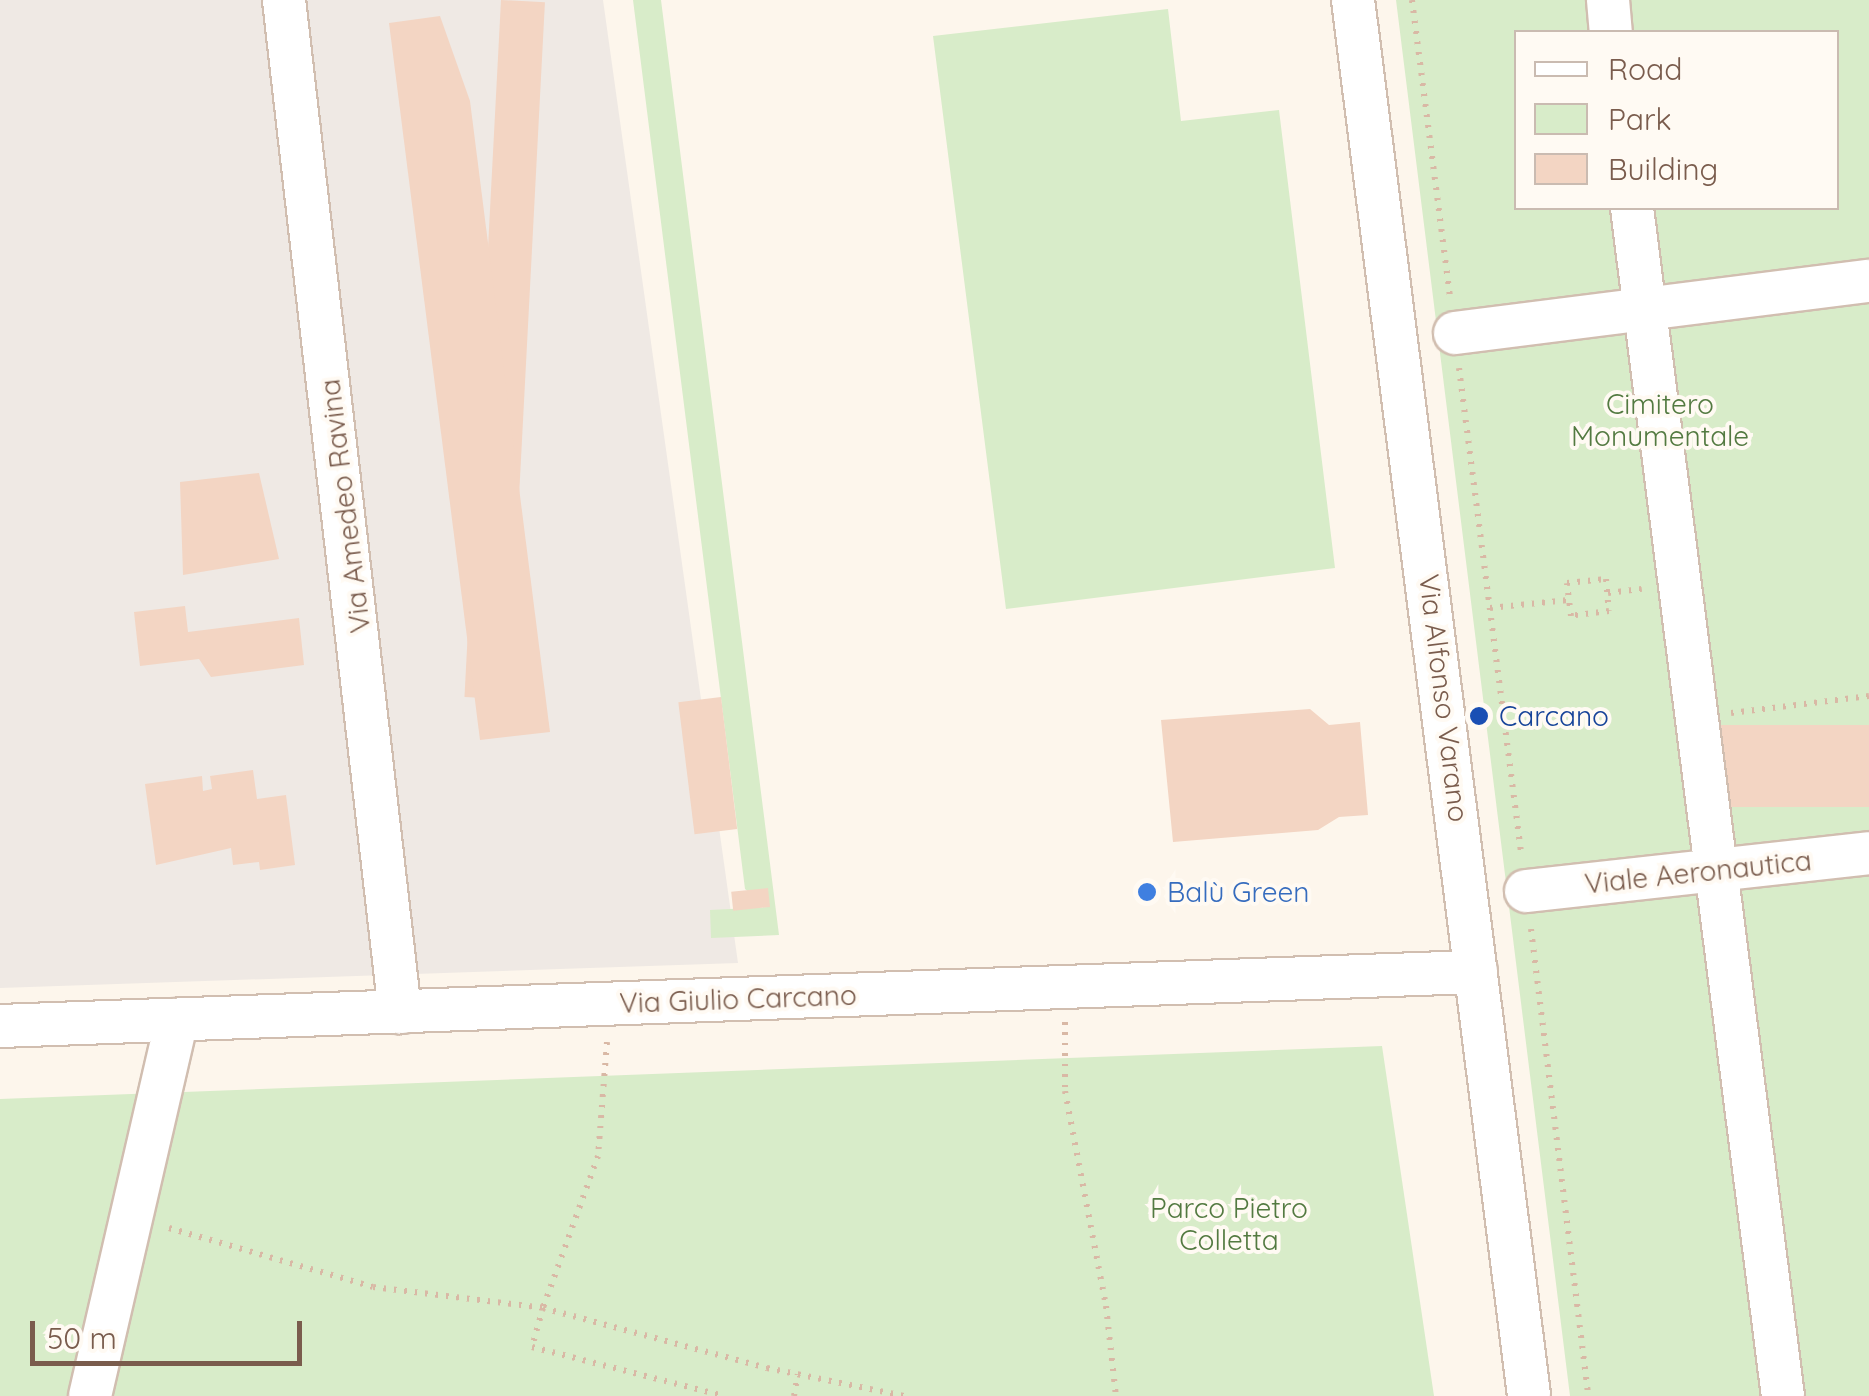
<!DOCTYPE html>
<meta charset="utf-8">
<style>
body{margin:0}
#map{position:relative;width:1869px;height:1396px;overflow:hidden;background:#fdf6ec;font-family:Quicksand,sans-serif}
div>[style]{position:absolute}
[style*='--x']{left:calc(var(--x)*1px);top:calc(var(--y)*1px);width:calc(var(--w)*1px);rotate:calc(var(--a)*1deg)}
.industrial>*{inset:0;background:#efe9e4}
.green>*{inset:0;background:#d8ecc9}
.building>*{inset:0;background:#f3d5c3;transform-origin:0 0}
.path>*{height:6px;margin-top:-3px;transform-origin:0;background:repeating-linear-gradient(90deg,#d9b8a5 0 2.5px,transparent 0 10.5px)}
.roads{filter:drop-shadow(2px 0 #d1beb0) drop-shadow(-2px 0 #d1beb0) drop-shadow(0 2px #d1beb0) drop-shadow(0 -2px #d1beb0)}
.minor>*{height:42px;margin:-21px;padding:0 21px;transform-origin:21px;border-radius:21px;background:#fff}
.dots>*{width:28px;height:28px;translate:-50% -50%;box-sizing:border-box;border:5px solid #fffaf3;border-radius:50%}
span{translate:-50% -50%;white-space:nowrap;text-align:center;line-height:1.15;-webkit-text-stroke:8px #fffaf3;paint-order:stroke}
.park-label{font-size:28px;color:#537a41}
.street-label{font-size:28px;color:#7a5c4d}
.transit-label{font-size:28px;color:#164399}
.left{translate:0 -50%;text-align:left}
.shop-label{font-size:28px;color:#366cbe}
.legend{position:absolute;left:1514px;top:30px;width:325px;height:180px;box-sizing:border-box;background:#fffaf3;border:2px solid #cabbb1;margin:0;padding:12px 18px;list-style:none;font-size:30px;color:#7a5c4d}
.legend li{display:flex;align-items:center;gap:20px;height:50px}
.legend b{width:50px;border:2px solid #cabbb1}
.scale{position:absolute;left:30px;top:1321px;width:272px;height:45px;box-sizing:border-box;border:5px solid #7a5c4d;border-top:0;padding-left:12px;font-size:30px;line-height:35px;white-space:nowrap;color:#7a5c4d;-webkit-text-stroke:8px #fffaf3;paint-order:stroke}
</style>
<div id="map">
<div class="industrial">
<div style="clip-path:polygon(0 0,603px 0,738px 963px,0 988px)"></div>
</div>
<div class="green">
<div style="clip-path:polygon(633px 0,661px 0,779px 935px,711px 938px,710px 910px,769px 907px,745px 889px)"></div>
<div style="clip-path:polygon(evenodd,1396px 0,1869px 0,1869px 1396px,1570px 1396px,1396px 0,1516px 32px,1836px 32px,1836px 208px,1516px 208px,1516px 32px)"></div>
<div style="clip-path:polygon(1168px 9px,1181px 121px,1279px 110px,1335px 568px,1006px 609px,933px 36px)"></div>
<div style="clip-path:polygon(1382px 1046px,1434px 1396px,0 1396px,0 1099px)"></div>
</div>
<div class="building">
<div style="left:501px;top:0;width:44px;height:698px;rotate:3deg"></div>
<div style="clip-path:polygon(440px 16px,470px 101px,550px 732px,480px 740px,389px 23px)"></div>
<div style="clip-path:polygon(259px 473px,279px 559px,183px 575px,180px 482px)"></div>
<div style="clip-path:polygon(185px 606px,188px 632px,299px 618px,304px 665px,211px 677px,199px 659px,140px 666px,134px 612px)"></div>
<div style="left:721px;top:697px;width:133px;height:43px;rotate:83deg"></div>
<div style="clip-path:polygon(1310px 709px,1329px 725px,1360px 722px,1368px 815px,1339px 817px,1318px 830px,1173px 842px,1161px 720px)"></div>
<div style="left:1869px;top:725px;width:82px;height:151px;rotate:90deg"></div>
<div style="clip-path:polygon(253px 770px,257px 799px,286px 795px,295px 865px,260px 870px,259px 862px,233px 865px,231px 848px,156px 865px,145px 784px,202px 776px,203px 791px,212px 789px,210px 776px)"></div>
<div style="left:768px;top:888px;width:19px;height:37px;rotate:84deg"></div>
</div>
<div class="path">
<div style="--x:1412;--y:0;--w:298;--a:82.7"></div>
<div style="--x:1459;--y:368;--w:493;--a:82.7"></div>
<div style="--x:1606;--y:579;--w:32;--a:85"></div>
<div style="--x:1609;--y:611;--w:38;--a:173"></div>
<div style="--x:1571;--y:616;--w:33;--a:-97"></div>
<div style="--x:1567;--y:583;--w:39;--a:-6"></div>
<div style="--x:1608;--y:593;--w:34;--a:-7"></div>
<div style="--x:1490;--y:608;--w:79;--a:-5.8"></div>
<div style="--x:1731;--y:713;--w:139;--a:-7"></div>
<div style="--x:1531;--y:929;--w:470;--a:83"></div>
<div style="--x:1065;--y:1022;--w:69;--a:90"></div>
<div style="--x:1065;--y:1091;--w:219;--a:79.2"></div>
<div style="--x:1106;--y:1306;--w:91;--a:83.7"></div>
<div style="--x:607;--y:1042;--w:114;--a:94.5"></div>
<div style="--x:598;--y:1156;--w:162;--a:109.9"></div>
<div style="--x:543;--y:1308;--w:232;--a:15"></div>
<div style="--x:767;--y:1368;--w:141;--a:11.5"></div>
<div style="--x:169;--y:1228;--w:212;--a:16.1"></div>
<div style="--x:373;--y:1287;--w:171;--a:7"></div>
<div style="--x:543;--y:1308;--w:41;--a:105.8"></div>
<div style="--x:532;--y:1347;--w:198;--a:14.3"></div>
<div style="--x:794;--y:1396;--w:22;--a:-80"></div>
</div>
<div class="roads">
<div class="minor">
<div style="--x:284;--y:0;--w:1019;--a:83.46"></div>
<div style="--x:1353;--y:0;--w:1407;--a:82.81"></div>
<div style="--x:1608;--y:0;--w:32;--a:85"></div>
<div style="--x:1632;--y:208;--w:1198;--a:82.76"></div>
<div style="--x:1455;--y:333;--w:417;--a:-7.2"></div>
<div style="--x:1526;--y:891;--w:345;--a:-6.3"></div>
<div style="--x:0;--y:1026;--w:1477;--a:-2.1"></div>
<div style="--x:90;--y:1396;--w:386;--a:-77"></div>
</div>
</div>
<div class="dots">
<div style="left:1479px;top:716px;background:#1a4fb4"></div>
<div style="left:1147px;top:892px;background:#3f7fe0"></div>
</div>
<div class="park-label">
<span style="left:1660px;top:420px">Cimitero<br>Monumentale</span>
<span style="left:1229px;top:1224px">Parco Pietro<br>Colletta</span>
</div>
<div class="street-label">
<span style="left:345px;top:506px;rotate:-97deg">Via Amedeo Ravina</span>
<span style="left:1444px;top:698px;rotate:83deg">Via Alfonso Varano</span>
<span style="left:1698px;top:872px;rotate:-6deg">Viale Aeronautica</span>
<span style="left:738px;top:999px;rotate:-2deg">Via Giulio Carcano</span>
</div>
<div class="transit-label">
<span class="left" style="left:1499px;top:716px">Carcano</span>
</div>
<div class="shop-label">
<span class="left" style="left:1167px;top:892px">Balù Green</span>
</div>
<ul class="legend">
<li><b style="height:12px;background:#fff"></b>Road</li>
<li><b style="height:28px;background:#d8ecc9"></b>Park</li>
<li><b style="height:28px;background:#f3d5c3"></b>Building</li>
</ul>
<div class="scale">50 m</div>
</div>
